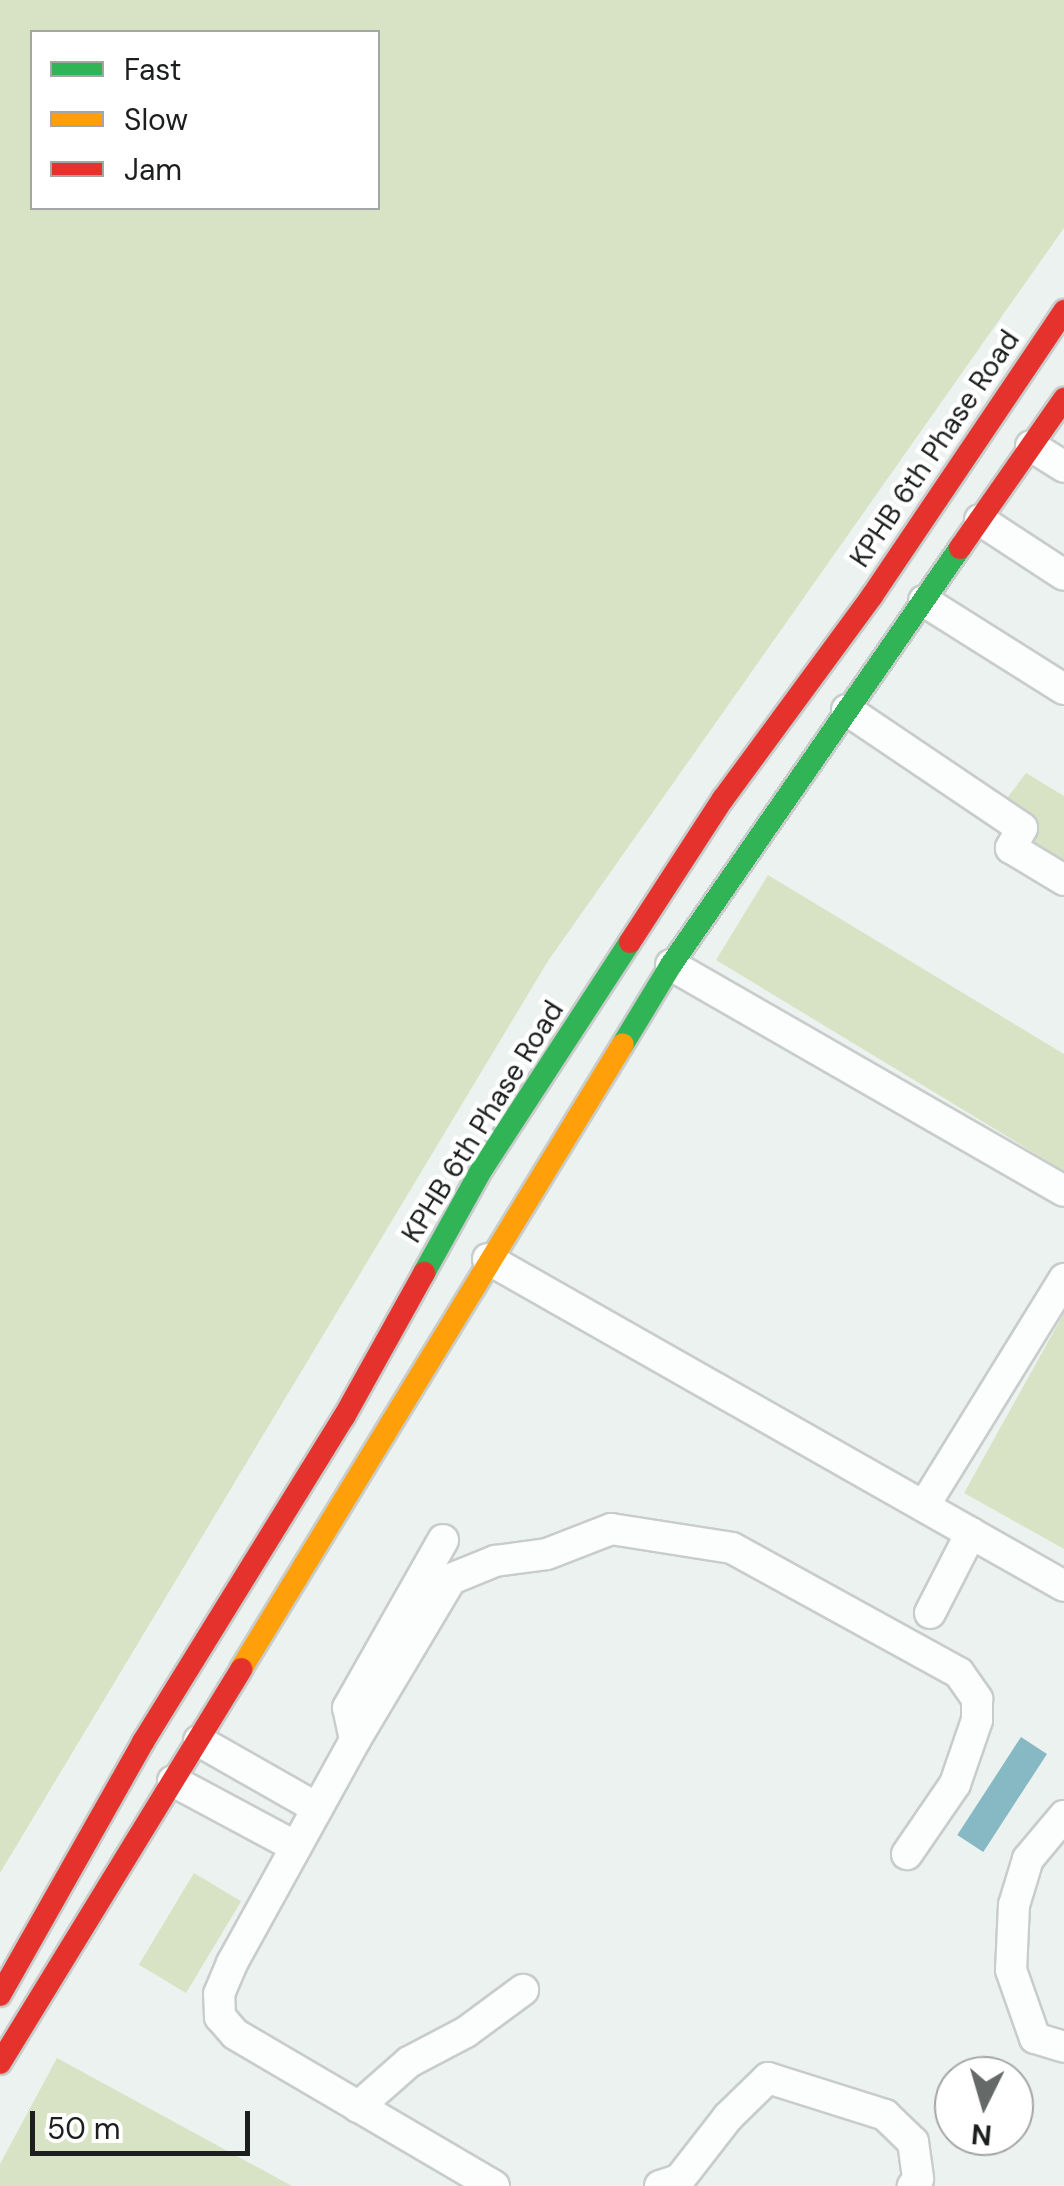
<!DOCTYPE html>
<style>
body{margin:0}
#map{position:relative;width:1064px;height:2186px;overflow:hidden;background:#ecf2ef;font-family:"DM Sans",sans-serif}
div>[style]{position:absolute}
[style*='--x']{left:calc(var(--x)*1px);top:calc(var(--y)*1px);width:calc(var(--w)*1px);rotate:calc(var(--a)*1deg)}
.green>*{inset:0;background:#d8e3c5;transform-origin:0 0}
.water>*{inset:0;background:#86b9c4;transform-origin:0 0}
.roads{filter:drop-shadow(2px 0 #c8cdcb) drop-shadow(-2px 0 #c8cdcb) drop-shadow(0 2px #c8cdcb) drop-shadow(0 -2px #c8cdcb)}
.street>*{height:30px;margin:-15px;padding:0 15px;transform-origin:15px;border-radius:15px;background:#fcfdfd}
.fast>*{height:22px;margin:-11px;padding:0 11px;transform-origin:11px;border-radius:11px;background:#30b455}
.slow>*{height:22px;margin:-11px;padding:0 11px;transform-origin:11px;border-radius:11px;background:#ff9f0a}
.jam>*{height:22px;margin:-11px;padding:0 11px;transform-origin:11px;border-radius:11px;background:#e5322d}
span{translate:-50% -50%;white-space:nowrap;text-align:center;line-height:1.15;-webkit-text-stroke:9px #fff;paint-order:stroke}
.street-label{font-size:28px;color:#1c1f1e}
.legend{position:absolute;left:30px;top:30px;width:350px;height:180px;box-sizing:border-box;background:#fff;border:2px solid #a4a5a5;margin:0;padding:12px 18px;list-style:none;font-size:30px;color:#1c1f1e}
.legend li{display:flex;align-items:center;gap:20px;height:50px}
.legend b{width:50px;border:2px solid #a4a5a5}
.north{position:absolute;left:934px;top:2056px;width:100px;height:100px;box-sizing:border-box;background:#fff;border:2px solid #a4a5a5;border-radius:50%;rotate:185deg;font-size:28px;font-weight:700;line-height:40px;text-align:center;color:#1c1f1e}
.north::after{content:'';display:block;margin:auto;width:35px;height:45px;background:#656967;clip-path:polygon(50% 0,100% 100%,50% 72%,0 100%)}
.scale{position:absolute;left:30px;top:2111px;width:220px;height:45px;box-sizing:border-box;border:5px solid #1c1f1e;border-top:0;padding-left:12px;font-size:30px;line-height:35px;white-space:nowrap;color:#1c1f1e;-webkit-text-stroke:8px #fff;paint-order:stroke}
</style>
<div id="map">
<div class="green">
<div style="clip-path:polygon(evenodd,0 0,1064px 0,1064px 228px,548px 961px,0 1873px,0 0,32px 32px,378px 32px,378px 208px,32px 208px,32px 32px)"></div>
<div style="clip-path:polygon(1026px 773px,1064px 796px,1064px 860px,1029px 841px,1038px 820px,1005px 801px)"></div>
<div style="clip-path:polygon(768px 875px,1064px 1054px,1064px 1171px,716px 960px)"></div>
<div style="clip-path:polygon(1064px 1313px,1064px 1549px,964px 1493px)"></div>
<div style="left:194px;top:1873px;width:55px;height:107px;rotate:31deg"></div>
<div style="clip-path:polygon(57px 2058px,292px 2186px,0 2186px,0 2164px)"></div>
</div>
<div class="water">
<div style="left:1021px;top:1737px;width:31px;height:117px;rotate:33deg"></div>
</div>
<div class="roads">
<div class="street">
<div style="--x:1031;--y:446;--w:39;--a:32"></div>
<div style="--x:980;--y:520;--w:100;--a:33.2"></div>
<div style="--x:924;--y:601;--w:165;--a:32.2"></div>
<div style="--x:847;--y:710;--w:211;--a:34"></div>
<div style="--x:1022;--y:828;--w:23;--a:119"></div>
<div style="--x:1011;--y:848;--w:62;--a:31.1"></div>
<div style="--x:671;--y:965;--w:453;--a:29.9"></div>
<div style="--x:488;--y:1259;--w:662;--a:29.58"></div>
<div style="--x:924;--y:1506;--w:267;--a:-58.3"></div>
<div style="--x:930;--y:1613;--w:90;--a:-62.9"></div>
<div style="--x:355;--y:1740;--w:33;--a:-102"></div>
<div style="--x:348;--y:1708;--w:193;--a:-60.5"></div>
<div style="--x:199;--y:1741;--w:136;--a:29.6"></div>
<div style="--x:173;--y:1781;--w:137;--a:28.2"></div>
<div style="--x:1064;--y:1816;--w:56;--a:129.9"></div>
<div style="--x:1028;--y:1859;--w:48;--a:106.9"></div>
<div style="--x:1014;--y:1905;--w:65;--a:92.6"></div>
<div style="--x:1011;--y:1970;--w:72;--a:70.6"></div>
<div style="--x:1035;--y:2038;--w:30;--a:17"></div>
<div style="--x:358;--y:2107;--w:68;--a:-41.4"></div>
<div style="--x:409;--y:2062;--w:64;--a:-27.8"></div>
<div style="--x:466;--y:2032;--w:71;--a:-36.4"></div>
<div style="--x:494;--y:2186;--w:300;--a:-149.6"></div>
<div style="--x:235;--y:2034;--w:23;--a:-131"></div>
<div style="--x:220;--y:2017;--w:23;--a:-92"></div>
<div style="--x:219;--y:1994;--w:34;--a:-67"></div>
<div style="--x:232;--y:1963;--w:255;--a:-61.1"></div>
<div style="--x:355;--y:1740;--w:187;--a:-59.2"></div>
<div style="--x:451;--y:1579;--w:48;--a:-22.2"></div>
<div style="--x:495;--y:1561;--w:52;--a:-7.7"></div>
<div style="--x:547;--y:1554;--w:69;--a:-21.3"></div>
<div style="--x:611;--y:1529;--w:122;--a:8.9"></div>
<div style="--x:732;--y:1548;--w:259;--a:28.8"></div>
<div style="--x:959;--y:1673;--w:32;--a:55"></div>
<div style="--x:977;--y:1699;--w:21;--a:90"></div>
<div style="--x:977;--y:1720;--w:68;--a:109"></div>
<div style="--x:955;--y:1784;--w:85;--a:124.4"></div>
<div style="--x:660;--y:2186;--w:20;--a:-18"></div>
<div style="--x:679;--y:2180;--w:80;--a:-52.1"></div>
<div style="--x:728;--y:2117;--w:56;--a:-44.3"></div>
<div style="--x:768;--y:2078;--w:123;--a:17.5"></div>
<div style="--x:885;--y:2115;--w:39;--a:44"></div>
<div style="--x:913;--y:2142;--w:37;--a:82"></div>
<div style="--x:918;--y:2179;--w:9;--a:126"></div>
</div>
<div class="fast">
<div style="--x:623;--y:1044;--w:92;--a:-58.7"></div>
<div style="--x:671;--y:965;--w:507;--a:-55.28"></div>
<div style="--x:424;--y:1273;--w:119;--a:-60.9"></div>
<div style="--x:482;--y:1169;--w:271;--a:-56.9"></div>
</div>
<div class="slow">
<div style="--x:241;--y:1669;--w:732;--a:-58.57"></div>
</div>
<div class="jam">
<div style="--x:960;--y:548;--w:182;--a:-55.1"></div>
<div style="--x:630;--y:942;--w:171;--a:-57"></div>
<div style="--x:723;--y:799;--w:252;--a:-53.7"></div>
<div style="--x:872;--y:596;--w:344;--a:-56"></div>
<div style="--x:0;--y:1995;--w:291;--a:-60.5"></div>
<div style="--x:143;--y:1742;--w:382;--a:-58.3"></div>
<div style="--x:344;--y:1417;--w:165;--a:-60.9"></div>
<div style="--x:0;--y:2063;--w:462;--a:-58.5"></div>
</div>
</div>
<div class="street-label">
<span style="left:935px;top:449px;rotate:-56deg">KPHB 6th Phase Road</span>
<span style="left:483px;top:1122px;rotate:-58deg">KPHB 6th Phase Road</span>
</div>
<ul class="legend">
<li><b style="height:12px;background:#30b455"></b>Fast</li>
<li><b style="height:12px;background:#ff9f0a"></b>Slow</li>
<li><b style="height:12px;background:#e5322d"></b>Jam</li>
</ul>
<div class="north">N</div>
<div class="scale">50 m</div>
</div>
